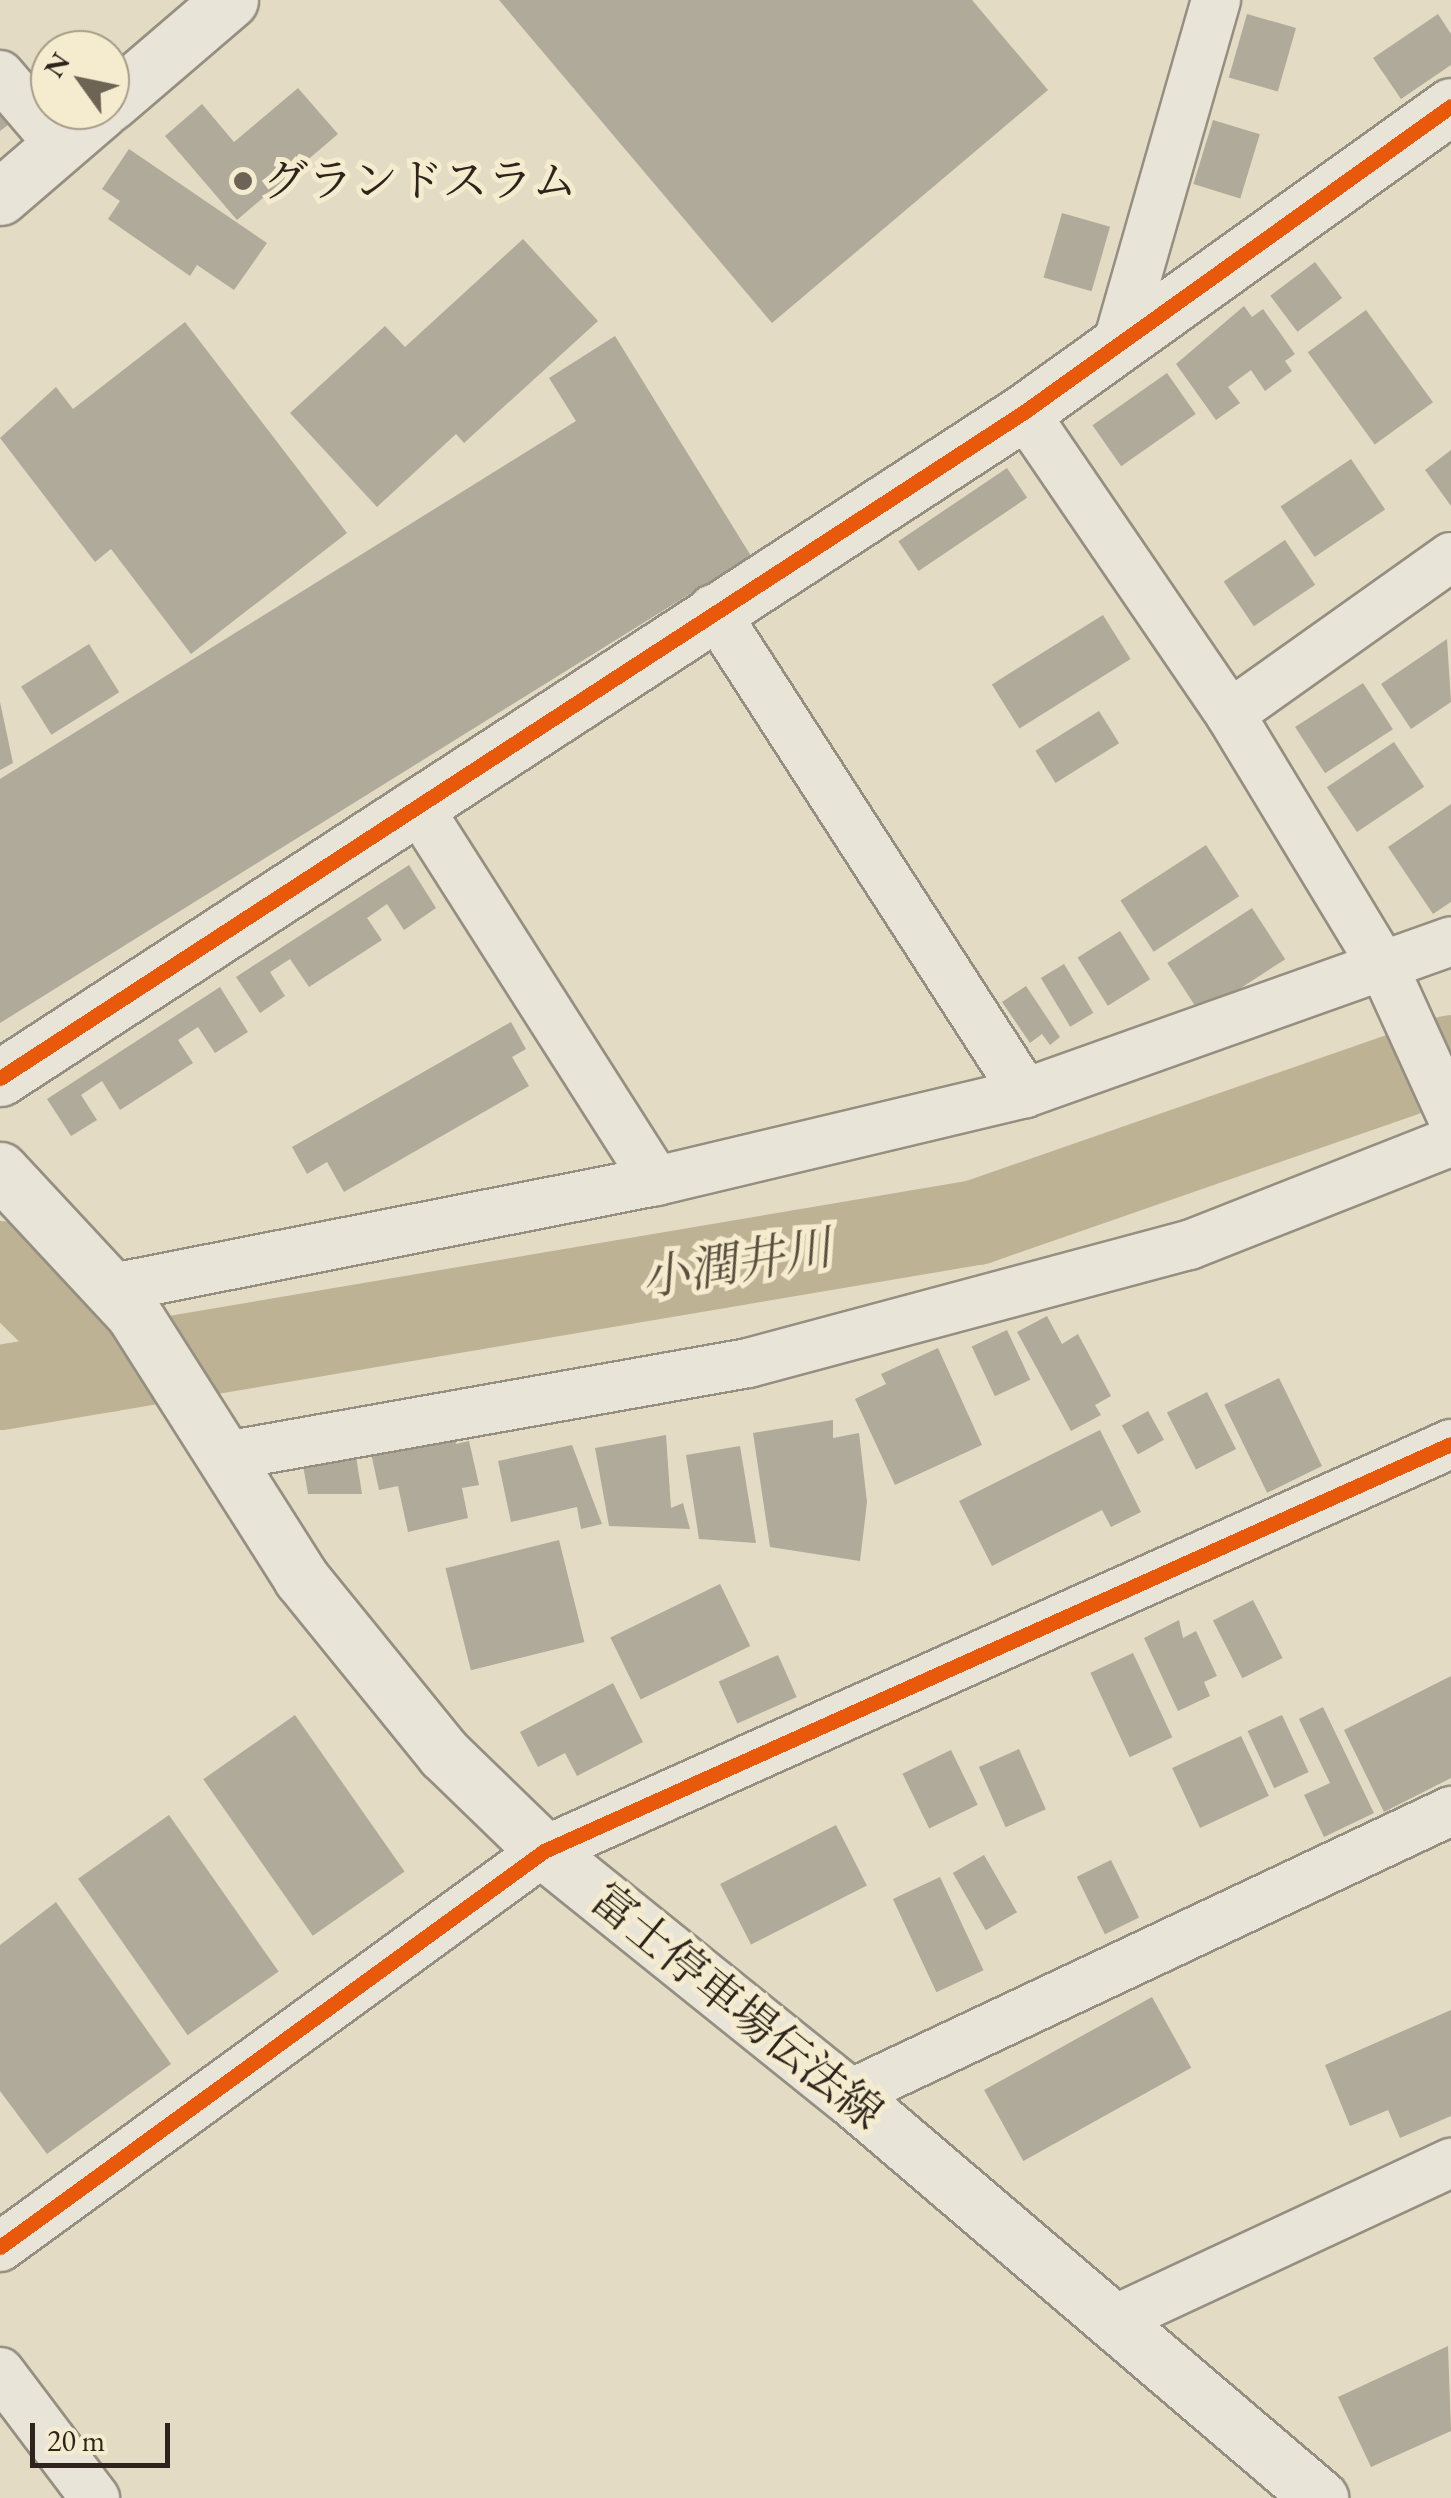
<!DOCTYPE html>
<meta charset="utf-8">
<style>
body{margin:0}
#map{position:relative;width:1451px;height:2498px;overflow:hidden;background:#e3dbc3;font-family:"EB Garamond","Noto Serif JP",serif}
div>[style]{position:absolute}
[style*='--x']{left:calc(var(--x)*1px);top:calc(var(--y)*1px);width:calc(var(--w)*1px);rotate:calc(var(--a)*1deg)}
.river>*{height:85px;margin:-42.5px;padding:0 42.5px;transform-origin:42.5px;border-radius:42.5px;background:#beb295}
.building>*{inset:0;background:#b0aa9a;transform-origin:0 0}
.roads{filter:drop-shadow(2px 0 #958f81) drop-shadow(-2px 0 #958f81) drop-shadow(0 2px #958f81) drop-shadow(0 -2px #958f81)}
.minor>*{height:48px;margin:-24px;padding:0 24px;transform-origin:24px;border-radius:24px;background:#e8e4d8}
.tertiary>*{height:55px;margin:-27.5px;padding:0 27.5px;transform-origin:27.5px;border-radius:27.5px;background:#e8e4d8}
.secondary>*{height:55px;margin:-27.5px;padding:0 27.5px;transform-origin:27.5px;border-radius:27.5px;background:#e8e4d8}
.cycleway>*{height:15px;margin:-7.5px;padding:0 7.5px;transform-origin:7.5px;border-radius:7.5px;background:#e8590c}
.dots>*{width:28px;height:28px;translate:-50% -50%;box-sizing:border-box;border:5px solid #f5ecd0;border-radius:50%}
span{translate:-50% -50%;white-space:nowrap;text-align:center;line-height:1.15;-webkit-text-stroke:10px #f5ecd0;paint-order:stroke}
.poi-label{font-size:45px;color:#2e241b}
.left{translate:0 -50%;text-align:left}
.street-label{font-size:45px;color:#2e241b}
.water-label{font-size:48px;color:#5b503f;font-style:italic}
.north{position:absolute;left:30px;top:30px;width:100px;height:100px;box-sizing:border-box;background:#f5ecd0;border:2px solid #a59c88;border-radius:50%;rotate:303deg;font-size:28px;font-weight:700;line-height:40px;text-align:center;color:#2e241b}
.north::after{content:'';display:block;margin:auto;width:35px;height:45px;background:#6d6456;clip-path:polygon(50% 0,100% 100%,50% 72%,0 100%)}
.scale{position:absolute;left:30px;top:2423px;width:140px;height:45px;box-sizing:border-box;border:5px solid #2e241b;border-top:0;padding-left:12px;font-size:30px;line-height:35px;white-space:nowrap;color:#2e241b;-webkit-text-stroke:8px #f5ecd0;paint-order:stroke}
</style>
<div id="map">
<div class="river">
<div style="--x:0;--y:1263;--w:151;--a:44.7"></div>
<div style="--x:0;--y:1387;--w:990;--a:-9.6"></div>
<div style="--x:976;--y:1222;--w:503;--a:-19.16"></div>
</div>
<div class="building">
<div style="clip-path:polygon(499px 0,972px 0,1048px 90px,772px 323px)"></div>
<div style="left:1247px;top:14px;width:51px;height:66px;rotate:16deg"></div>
<div style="clip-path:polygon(1438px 14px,1451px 34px,1451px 65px,1401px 99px,1373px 58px)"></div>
<div style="clip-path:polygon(298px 88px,338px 134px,237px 220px,165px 136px,202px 104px,234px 142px)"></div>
<div style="clip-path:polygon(0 99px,16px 119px,0 131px)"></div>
<div style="left:1213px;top:120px;width:49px;height:67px;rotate:17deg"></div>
<div style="clip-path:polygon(129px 149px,267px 243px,234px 290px,197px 265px,190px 276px,108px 219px,120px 201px,102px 189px)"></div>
<div style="left:1062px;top:213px;width:50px;height:67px;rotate:16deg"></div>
<div style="clip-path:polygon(523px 239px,598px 321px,464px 443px,456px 434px,377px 507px,290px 413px,385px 326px,405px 347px)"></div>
<div style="left:1315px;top:262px;width:45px;height:56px;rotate:53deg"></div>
<div style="clip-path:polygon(1244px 306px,1252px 317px,1263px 309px,1295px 354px,1285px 361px,1292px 371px,1265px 391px,1251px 370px,1228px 387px,1240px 403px,1216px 420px,1176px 364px)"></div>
<div style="left:1366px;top:310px;width:114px;height:72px;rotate:54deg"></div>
<div style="clip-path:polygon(185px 322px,347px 533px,191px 654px,111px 549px,95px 562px,0 438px,56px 387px,73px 409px)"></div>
<div style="clip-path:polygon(615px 336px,751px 556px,0 1023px,0 779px,576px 421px,549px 378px)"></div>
<div style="left:1167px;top:373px;width:50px;height:91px;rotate:55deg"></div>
<div style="clip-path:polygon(1451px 450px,1451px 506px,1425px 470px)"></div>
<div style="left:1351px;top:459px;width:61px;height:85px;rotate:56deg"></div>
<div style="left:1007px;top:468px;width:36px;height:131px;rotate:56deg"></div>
<div style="left:1285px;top:540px;width:54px;height:74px;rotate:56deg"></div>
<div style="left:1103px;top:615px;width:52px;height:131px;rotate:58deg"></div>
<div style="clip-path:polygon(1447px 639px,1451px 702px,1411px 729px,1381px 684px)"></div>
<div style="left:89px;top:644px;width:57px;height:80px;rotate:58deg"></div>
<div style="left:1363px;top:683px;width:55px;height:81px;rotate:57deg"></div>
<div style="clip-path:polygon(0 702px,13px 763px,0 770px)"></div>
<div style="left:1099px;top:711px;width:38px;height:75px;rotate:58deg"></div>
<div style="left:1394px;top:742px;width:54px;height:81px;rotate:56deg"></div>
<div style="clip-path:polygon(1451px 804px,1451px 902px,1433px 914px,1388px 847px)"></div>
<div style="left:1206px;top:845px;width:61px;height:102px;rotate:57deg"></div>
<div style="clip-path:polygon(409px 865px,436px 908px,404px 930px,387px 904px,367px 918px,382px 940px,309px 987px,290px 959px,270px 972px,285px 996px,260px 1013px,236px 977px)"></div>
<div style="left:1252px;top:908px;width:61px;height:101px;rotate:57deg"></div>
<div style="left:1120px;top:931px;width:57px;height:50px;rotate:58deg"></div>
<div style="left:1064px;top:964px;width:57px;height:27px;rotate:59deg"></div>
<div style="clip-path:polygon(1026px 986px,1060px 1037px,1050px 1045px,1042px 1034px,1030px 1043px,1002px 1002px)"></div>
<div style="clip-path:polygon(220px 987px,248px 1032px,215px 1053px,198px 1027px,178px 1040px,193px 1063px,120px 1110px,102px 1081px,81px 1095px,97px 1120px,71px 1136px,47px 1099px)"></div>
<div style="clip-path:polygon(511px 1022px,526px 1049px,512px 1057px,529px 1086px,344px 1192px,327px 1162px,307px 1174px,292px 1147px)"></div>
<div style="clip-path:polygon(1047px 1316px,1062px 1344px,1078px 1334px,1111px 1396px,1095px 1405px,1101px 1415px,1071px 1431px,1017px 1332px)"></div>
<div style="left:1007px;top:1330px;width:55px;height:39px;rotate:65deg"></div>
<div style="clip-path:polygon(938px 1348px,982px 1445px,895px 1485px,855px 1399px,886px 1384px,881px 1374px)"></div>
<div style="left:1279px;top:1378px;width:98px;height:61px;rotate:64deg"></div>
<div style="left:1207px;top:1392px;width:64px;height:45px;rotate:63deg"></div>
<div style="left:1148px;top:1411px;width:33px;height:30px;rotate:61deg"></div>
<div style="clip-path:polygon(833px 1420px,833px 1438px,859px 1433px,867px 1502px,860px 1561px,770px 1547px,753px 1433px)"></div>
<div style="clip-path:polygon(1100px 1430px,1141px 1512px,1111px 1527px,1102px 1510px,992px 1566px,959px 1501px)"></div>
<div style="clip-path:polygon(455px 1435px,456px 1444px,469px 1441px,479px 1485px,462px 1488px,468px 1518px,408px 1532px,398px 1486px,379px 1490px,371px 1453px)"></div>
<div style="clip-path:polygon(666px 1435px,671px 1508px,683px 1503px,690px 1529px,609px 1526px,595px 1448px)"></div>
<div style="clip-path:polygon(572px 1445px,602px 1524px,581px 1529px,577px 1507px,511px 1522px,498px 1461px)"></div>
<div style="clip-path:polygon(740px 1446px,756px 1543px,699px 1539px,686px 1455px)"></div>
<div style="clip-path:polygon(356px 1456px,362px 1494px,308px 1494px,303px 1465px)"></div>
<div style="left:559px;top:1540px;width:105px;height:117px;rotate:76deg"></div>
<div style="left:720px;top:1584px;width:69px;height:122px;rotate:64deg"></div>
<div style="left:1253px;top:1600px;width:65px;height:45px;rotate:63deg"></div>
<div style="clip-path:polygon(1179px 1620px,1183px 1638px,1196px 1631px,1217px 1676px,1204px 1682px,1210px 1696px,1178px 1711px,1144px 1638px)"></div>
<div style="left:1133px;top:1653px;width:93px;height:47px;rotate:65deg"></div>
<div style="left:778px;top:1655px;width:46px;height:65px;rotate:66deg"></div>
<div style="clip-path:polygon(1451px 1676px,1451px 1778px,1384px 1812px,1344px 1730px)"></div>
<div style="clip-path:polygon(613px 1683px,643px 1742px,577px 1776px,565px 1753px,538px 1767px,520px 1732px)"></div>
<div style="clip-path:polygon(1323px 1707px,1374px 1813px,1324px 1837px,1304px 1795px,1330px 1783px,1299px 1719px)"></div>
<div style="left:295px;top:1715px;width:191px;height:112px;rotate:55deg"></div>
<div style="left:1282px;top:1715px;width:63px;height:38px;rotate:65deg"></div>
<div style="left:1241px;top:1736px;width:66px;height:76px;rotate:65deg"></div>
<div style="left:1019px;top:1749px;width:66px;height:44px;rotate:66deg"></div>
<div style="left:951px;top:1750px;width:61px;height:54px;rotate:64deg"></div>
<div style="left:169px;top:1815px;width:191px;height:111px;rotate:55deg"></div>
<div style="left:836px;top:1825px;width:68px;height:130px;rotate:63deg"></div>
<div style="left:984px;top:1855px;width:66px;height:36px;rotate:60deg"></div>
<div style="left:1111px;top:1860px;width:64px;height:38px;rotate:64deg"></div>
<div style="left:940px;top:1877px;width:103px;height:52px;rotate:65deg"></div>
<div style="clip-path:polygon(56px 1902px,171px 2064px,47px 2154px,0 2091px,0 1945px)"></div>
<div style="left:1152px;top:1997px;width:81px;height:192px;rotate:61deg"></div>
<div style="clip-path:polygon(1451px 2010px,1451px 2116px,1400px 2138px,1388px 2110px,1350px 2126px,1325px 2065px)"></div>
<div style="clip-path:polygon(1448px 2346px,1451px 2431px,1371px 2467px,1338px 2397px)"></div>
</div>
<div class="roads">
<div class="minor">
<div style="--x:0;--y:75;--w:92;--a:49.4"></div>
<div style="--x:1118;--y:342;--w:356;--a:-74"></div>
<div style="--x:1024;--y:412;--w:366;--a:55.7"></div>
<div style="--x:1230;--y:714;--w:299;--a:58.8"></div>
<div style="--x:1385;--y:970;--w:159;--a:65.5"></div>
<div style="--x:713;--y:609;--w:576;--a:57.19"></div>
<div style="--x:1230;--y:714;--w:271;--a:-35.4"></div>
<div style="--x:416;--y:804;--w:447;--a:57.5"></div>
<div style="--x:113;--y:1288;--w:553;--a:-11.15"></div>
<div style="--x:656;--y:1181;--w:379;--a:-13.4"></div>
<div style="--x:1025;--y:1093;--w:452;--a:-19.6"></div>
<div style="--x:226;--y:1456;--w:530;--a:-10.1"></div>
<div style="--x:748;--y:1363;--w:457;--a:-15"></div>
<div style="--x:1189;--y:1245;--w:282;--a:-21.5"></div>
<div style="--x:848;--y:2095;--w:667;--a:-25.22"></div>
<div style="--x:0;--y:2247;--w:673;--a:-36.05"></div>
<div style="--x:544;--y:1851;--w:994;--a:-24.17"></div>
<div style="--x:1116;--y:2319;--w:370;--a:-25"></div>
<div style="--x:0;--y:2372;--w:158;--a:53"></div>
</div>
<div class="tertiary">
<div style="--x:110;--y:103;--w:158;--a:-40.6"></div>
<div style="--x:0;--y:197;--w:133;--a:-40.7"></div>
<div style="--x:0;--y:1078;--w:1222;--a:-33.04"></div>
<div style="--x:1024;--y:412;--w:525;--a:-35.63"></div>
</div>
<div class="secondary">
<div style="--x:0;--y:1170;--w:195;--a:47.1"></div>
<div style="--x:133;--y:1313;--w:314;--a:57.6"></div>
<div style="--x:301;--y:1578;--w:227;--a:50.9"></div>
<div style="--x:444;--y:1754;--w:139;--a:44.1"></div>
<div style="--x:544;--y:1851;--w:390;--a:38.8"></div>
<div style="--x:848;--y:2095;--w:621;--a:40.49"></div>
</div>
</div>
<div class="cycleway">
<div style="--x:0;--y:1078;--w:1222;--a:-33.04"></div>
<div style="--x:1024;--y:412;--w:525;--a:-35.63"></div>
<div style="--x:0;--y:2247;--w:673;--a:-36.05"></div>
<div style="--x:544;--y:1851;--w:994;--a:-24.17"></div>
</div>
<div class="dots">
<div style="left:243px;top:181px;background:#6d6456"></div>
</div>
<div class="poi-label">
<span class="left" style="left:263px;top:181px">グランドスラム</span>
</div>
<div class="street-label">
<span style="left:737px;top:2006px;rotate:39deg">富士停車場伝法線</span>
</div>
<div class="water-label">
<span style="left:736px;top:1263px;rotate:-10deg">小潤井川</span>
</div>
<div class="north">N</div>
<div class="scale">20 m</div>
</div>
